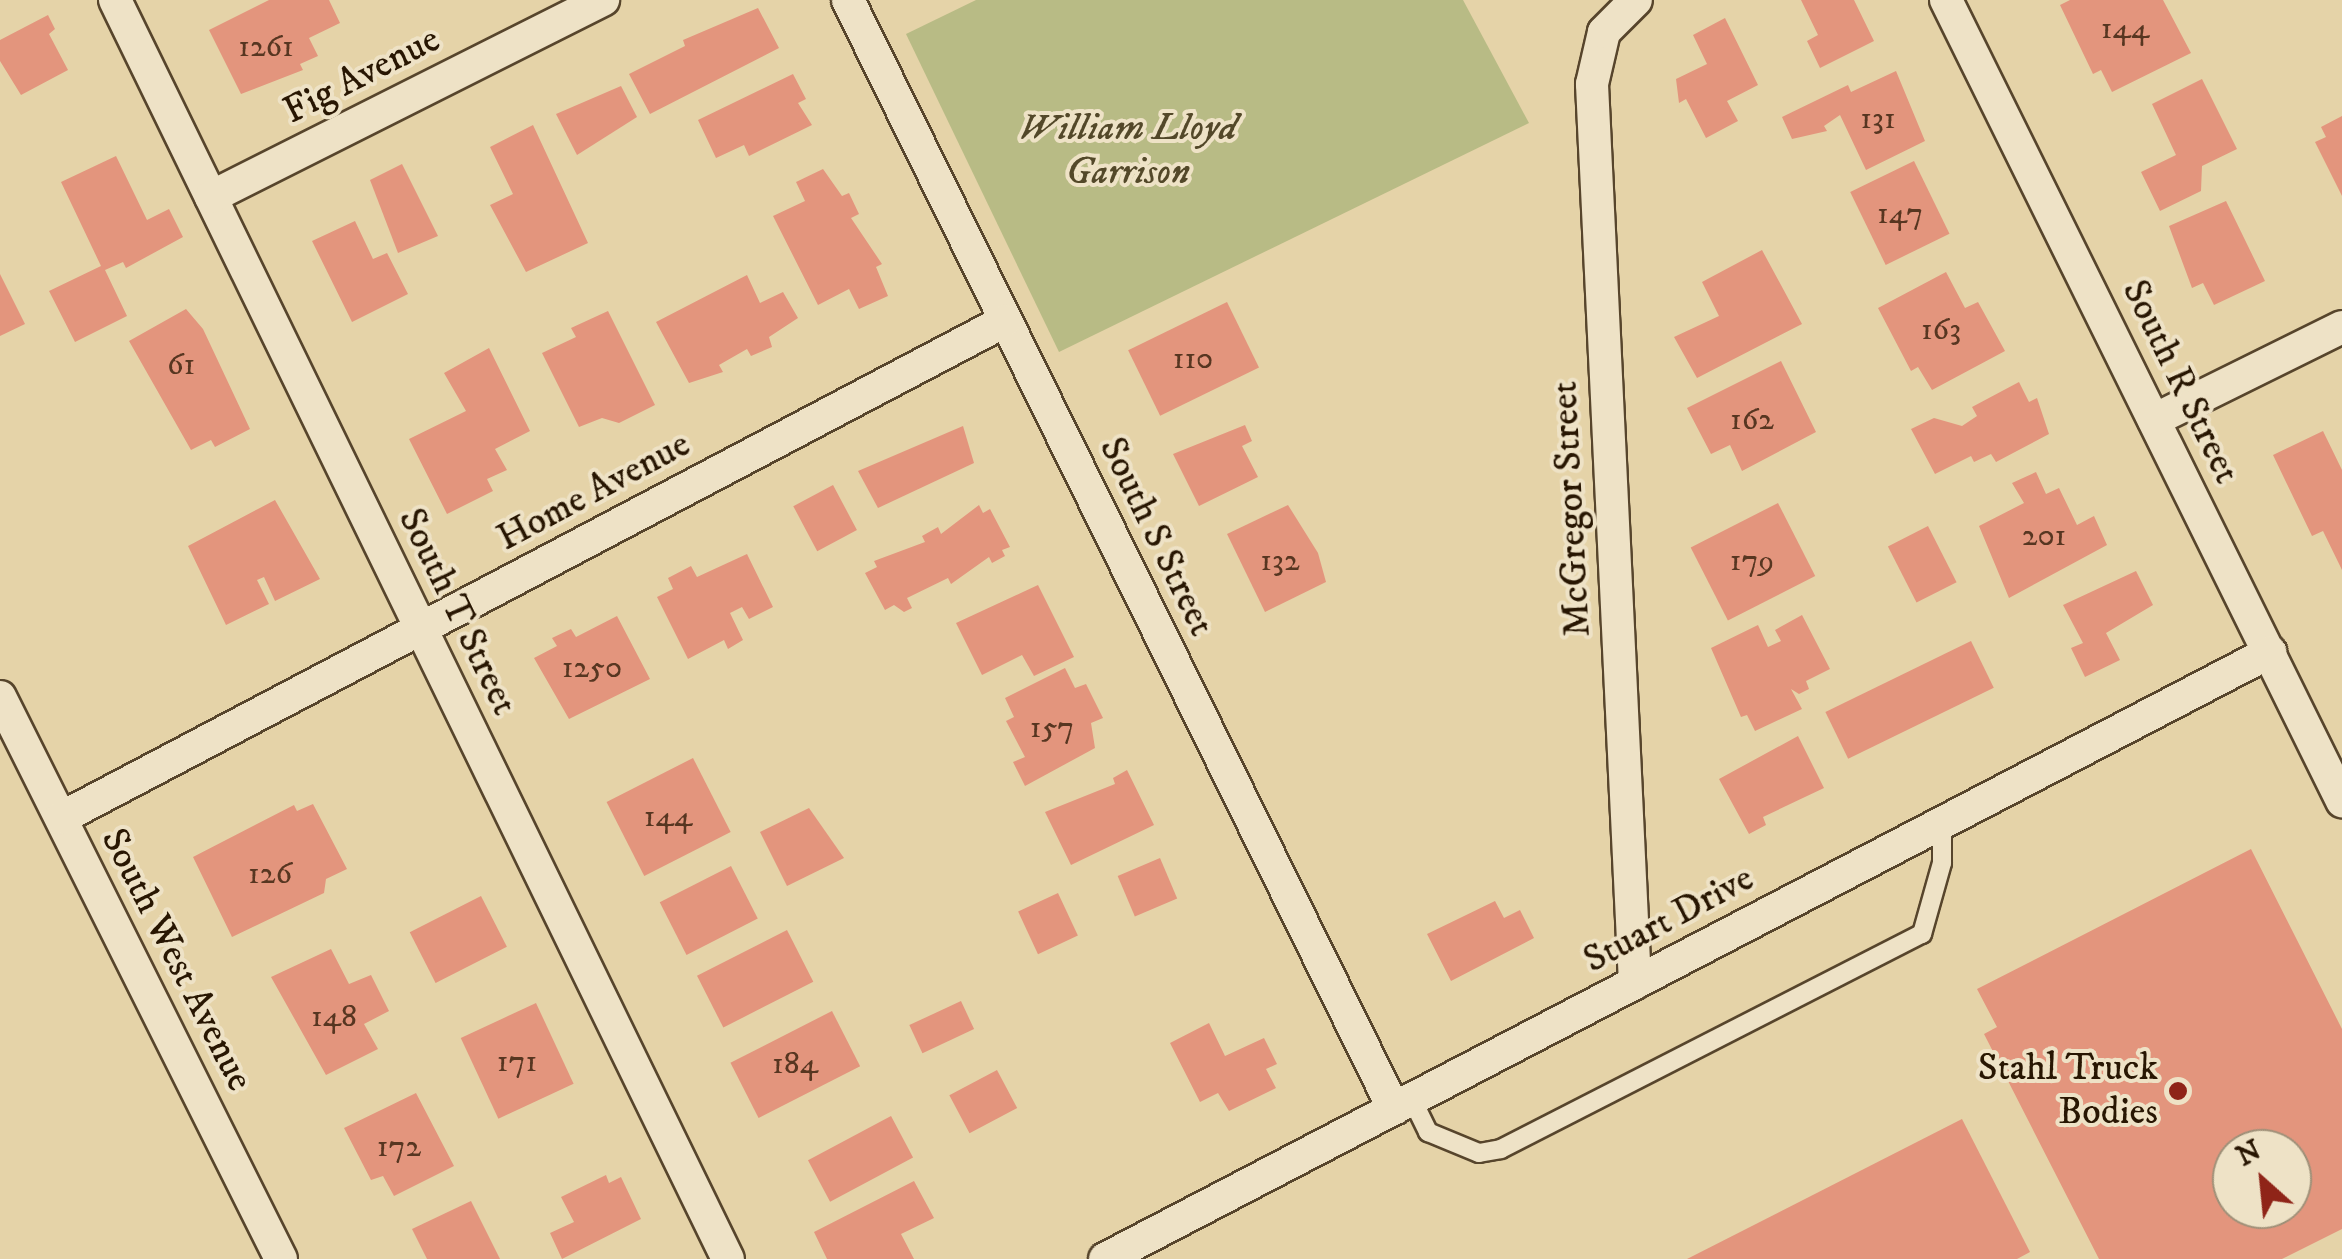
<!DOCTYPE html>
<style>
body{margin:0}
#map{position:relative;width:2342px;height:1259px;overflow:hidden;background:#e5d3a8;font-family:"IM FELL DW Pica",serif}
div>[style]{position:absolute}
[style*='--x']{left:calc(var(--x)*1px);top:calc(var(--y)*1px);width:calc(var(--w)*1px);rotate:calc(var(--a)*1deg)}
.green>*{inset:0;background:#b8bb85}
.building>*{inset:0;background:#e3957d;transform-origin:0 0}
.roads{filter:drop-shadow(2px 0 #57452c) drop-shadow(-2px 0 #57452c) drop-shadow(0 2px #57452c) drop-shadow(0 -2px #57452c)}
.lane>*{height:18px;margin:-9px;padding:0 9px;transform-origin:9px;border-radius:9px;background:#eee2c6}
.street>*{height:32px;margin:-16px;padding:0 16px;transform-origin:16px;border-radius:16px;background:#eee2c6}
.dots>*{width:28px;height:28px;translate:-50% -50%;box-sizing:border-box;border:5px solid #eee2c6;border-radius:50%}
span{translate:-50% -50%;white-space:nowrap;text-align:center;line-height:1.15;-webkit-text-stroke:8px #eee2c6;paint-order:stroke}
.number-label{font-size:32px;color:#573621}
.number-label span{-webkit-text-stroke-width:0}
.street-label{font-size:38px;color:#281602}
.park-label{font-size:38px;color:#534829;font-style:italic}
.poi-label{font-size:38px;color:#281602}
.right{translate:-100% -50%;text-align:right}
.north{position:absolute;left:2212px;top:1129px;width:100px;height:100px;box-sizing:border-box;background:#eee2c6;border:2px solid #9f9078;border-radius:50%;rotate:333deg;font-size:28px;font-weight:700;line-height:40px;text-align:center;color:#281602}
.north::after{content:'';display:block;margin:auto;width:35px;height:45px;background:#8f2418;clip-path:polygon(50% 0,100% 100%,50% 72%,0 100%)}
</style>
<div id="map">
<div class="green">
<div style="clip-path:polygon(976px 0,1463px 0,1529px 123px,1059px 352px,906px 34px)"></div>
</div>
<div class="building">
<div style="clip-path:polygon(269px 0,329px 0,340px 23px,309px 38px,318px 56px,300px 64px,303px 70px,241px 94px,209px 30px)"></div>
<div style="clip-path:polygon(1801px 0,1854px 0,1874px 41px,1820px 68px,1807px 41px,1818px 35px)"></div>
<div style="clip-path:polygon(2070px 0,2163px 0,2191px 53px,2112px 92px,2101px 70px,2093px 74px,2060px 5px)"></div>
<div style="clip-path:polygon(758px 8px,779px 48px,650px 114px,629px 74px,685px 46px,683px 40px)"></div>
<div style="clip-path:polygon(48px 15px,55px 29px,49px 34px,68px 70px,21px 95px,0 61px,0 40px)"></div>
<div style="clip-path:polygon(1725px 18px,1758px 85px,1727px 101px,1738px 121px,1706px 138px,1686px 99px,1679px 103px,1676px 79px,1707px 64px,1693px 35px)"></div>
<div style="clip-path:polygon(1896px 71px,1925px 141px,1866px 170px,1840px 115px,1824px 126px,1827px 131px,1792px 139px,1782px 117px,1848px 85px,1851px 92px)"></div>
<div style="clip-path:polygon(793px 74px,806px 99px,798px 103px,812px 125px,749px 156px,744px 145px,716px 158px,698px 120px)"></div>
<div style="clip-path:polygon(2202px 79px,2237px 149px,2202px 166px,2201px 191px,2160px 211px,2141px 172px,2176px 155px,2152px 104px)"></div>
<div style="clip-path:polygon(621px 86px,637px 117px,577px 155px,556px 114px)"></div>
<div style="clip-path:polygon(2342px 116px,2342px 196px,2315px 142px,2326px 137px,2321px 127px)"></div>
<div style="clip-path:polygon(533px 125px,588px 243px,526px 272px,490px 205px,513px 194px,490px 147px)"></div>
<div style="clip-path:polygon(116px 156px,147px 220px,169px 209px,183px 237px,126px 268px,123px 262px,105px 270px,127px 316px,75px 342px,49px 291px,101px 266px,61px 182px)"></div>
<div style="left:1914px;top:161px;width:81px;height:71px;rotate:64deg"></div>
<div style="clip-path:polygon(402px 164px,438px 236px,398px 253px,370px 180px)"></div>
<div style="clip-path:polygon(823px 169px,842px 196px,849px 193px,859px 214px,851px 218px,882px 264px,876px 267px,888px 296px,859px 309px,849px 289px,818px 305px,773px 216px,805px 201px,796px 182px)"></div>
<div style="clip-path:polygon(2226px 201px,2265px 281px,2214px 305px,2203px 283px,2192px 288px,2169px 226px)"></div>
<div style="clip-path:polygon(355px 221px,373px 259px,387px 253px,408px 294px,352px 322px,312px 241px)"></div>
<div style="clip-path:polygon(1762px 250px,1802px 324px,1697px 378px,1674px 337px,1719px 316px,1702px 282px)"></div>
<div style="clip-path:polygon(1946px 272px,1965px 308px,1978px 302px,2005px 351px,1932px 390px,1918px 367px,1911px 371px,1878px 308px)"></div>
<div style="clip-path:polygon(0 274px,25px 324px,0 336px)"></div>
<div style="clip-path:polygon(747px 275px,760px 303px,783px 292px,798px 318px,769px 337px,772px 347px,751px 356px,747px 349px,719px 365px,723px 372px,689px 383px,656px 322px)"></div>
<div style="left:1227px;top:302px;width:73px;height:110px;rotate:64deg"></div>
<div style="clip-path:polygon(186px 309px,203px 329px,250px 429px,215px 447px,211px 440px,191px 450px,129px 341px)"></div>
<div style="clip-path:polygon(608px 311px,655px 405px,619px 423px,602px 418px,579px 427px,542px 353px,576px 337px,571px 328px)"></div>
<div style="clip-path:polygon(489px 348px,530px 431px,495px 449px,507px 470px,487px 479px,493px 491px,447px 514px,409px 439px,466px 411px,444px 373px)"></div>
<div style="clip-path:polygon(1781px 361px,1816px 432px,1742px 471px,1730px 445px,1711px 454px,1687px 408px)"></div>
<div style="clip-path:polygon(2019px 382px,2029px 402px,2037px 398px,2049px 434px,1996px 462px,1991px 454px,1974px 462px,1971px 456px,1935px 474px,1911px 429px,1934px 418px,1962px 426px,1977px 416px,1972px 407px)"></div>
<div style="clip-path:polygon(1245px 425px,1252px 441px,1242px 446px,1258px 477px,1199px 506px,1173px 454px)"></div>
<div style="clip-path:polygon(963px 426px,974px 463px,878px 508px,858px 471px)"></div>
<div style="clip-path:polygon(2323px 431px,2342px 470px,2342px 570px,2323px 531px,2312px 536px,2273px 455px)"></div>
<div style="clip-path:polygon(2036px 472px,2046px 494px,2059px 488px,2077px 525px,2094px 516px,2107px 545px,2009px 598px,1979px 526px,2024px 503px,2012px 483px)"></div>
<div style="left:833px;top:485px;width:51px;height:45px;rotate:62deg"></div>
<div style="clip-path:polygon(275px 500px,320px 579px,275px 601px,264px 577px,257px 580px,269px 604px,226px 625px,188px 546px)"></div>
<div style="left:1778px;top:503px;width:82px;height:98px;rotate:63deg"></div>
<div style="clip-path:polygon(979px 505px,983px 513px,990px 509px,1010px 547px,1002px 550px,1005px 556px,992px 563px,989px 557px,951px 584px,948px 578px,907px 598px,912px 608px,904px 612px,894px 605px,885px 610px,865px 573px,877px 567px,874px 561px,925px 542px,922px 536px,938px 527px,941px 534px)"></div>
<div style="clip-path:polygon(1288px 505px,1318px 553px,1326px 582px,1265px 612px,1227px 534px)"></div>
<div style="left:1928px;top:526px;width:63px;height:45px;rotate:63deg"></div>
<div style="clip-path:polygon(747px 554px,773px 607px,749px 619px,742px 607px,730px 613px,743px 640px,728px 649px,724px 640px,688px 659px,657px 597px,673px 589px,668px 578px,691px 566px,697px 577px)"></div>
<div style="clip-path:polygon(2136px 571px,2153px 605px,2106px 633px,2120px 660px,2085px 677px,2071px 648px,2083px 643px,2063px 605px)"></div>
<div style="clip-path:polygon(1038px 585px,1074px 657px,1034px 676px,1022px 655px,982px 675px,956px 623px)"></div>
<div style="clip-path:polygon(1802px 615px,1830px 669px,1806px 681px,1809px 689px,1799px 694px,1791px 689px,1802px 709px,1755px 731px,1747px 715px,1741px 717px,1711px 648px,1758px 625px,1768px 647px,1781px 641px,1775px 630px)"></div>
<div style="clip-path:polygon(617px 616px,650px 679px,569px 719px,534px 658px,557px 646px,552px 638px,571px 629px,576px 637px)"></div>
<div style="left:1971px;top:641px;width:52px;height:162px;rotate:64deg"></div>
<div style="clip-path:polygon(1065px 668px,1075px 688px,1086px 684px,1103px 718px,1091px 723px,1095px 748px,1025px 786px,1013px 762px,1025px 757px,1006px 721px,1014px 717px,1005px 698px)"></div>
<div style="clip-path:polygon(1798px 736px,1824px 788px,1763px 817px,1766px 825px,1749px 834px,1719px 779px)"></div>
<div style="left:693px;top:758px;width:83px;height:97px;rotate:63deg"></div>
<div style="clip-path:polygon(1127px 770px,1154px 825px,1071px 865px,1045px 812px,1115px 784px,1113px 778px)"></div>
<div style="clip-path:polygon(313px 804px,347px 869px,326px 879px,324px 893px,232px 937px,193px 857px,294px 805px,297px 811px)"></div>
<div style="clip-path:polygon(809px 808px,844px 858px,787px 886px,760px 832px)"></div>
<div style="clip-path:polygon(evenodd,2251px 849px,2342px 1029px,2342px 1229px,2282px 1259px,2099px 1259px,1984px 1034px,1997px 1027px,1977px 989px,2251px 849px,2232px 1149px,2292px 1149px,2292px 1209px,2232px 1209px,2232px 1149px)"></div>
<div style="left:1160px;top:858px;width:44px;height:46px;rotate:67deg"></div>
<div style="left:731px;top:866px;width:59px;height:80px;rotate:63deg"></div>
<div style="left:1058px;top:893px;width:47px;height:44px;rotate:65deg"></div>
<div style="left:481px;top:896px;width:57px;height:80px;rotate:63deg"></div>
<div style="clip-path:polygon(1495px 901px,1504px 918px,1520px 910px,1534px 938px,1451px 981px,1427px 934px)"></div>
<div style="left:787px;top:930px;width:58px;height:101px;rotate:63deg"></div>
<div style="clip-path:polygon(331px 949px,349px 984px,371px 975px,389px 1011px,364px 1024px,378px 1049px,326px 1075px,271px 977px)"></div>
<div style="left:961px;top:1001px;width:31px;height:57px;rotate:65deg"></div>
<div style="left:536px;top:1003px;width:89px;height:83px;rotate:65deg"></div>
<div style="left:832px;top:1011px;width:62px;height:114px;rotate:63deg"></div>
<div style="clip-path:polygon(1209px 1023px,1225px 1056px,1264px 1038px,1277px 1064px,1266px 1069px,1276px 1088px,1229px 1111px,1218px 1093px,1200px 1102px,1170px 1043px)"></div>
<div style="left:997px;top:1070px;width:43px;height:54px;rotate:62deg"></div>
<div style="clip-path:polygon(416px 1093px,454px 1166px,394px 1196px,383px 1176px,371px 1180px,344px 1128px)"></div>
<div style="left:891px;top:1116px;width:47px;height:94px;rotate:62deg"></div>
<div style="clip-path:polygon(1962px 1119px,2030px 1252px,2017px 1259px,1687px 1259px)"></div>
<div style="clip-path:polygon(606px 1175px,609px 1183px,621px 1177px,641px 1219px,562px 1259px,550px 1233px,574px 1222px,561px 1197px)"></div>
<div style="clip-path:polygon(914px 1181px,934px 1218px,901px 1234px,914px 1259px,827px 1259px,814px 1232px)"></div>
<div style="clip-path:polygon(471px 1201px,500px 1259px,427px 1259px,412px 1229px)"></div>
</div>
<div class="roads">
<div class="lane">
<div style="--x:1412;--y:1099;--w:37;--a:64"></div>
<div style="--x:1428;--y:1132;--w:55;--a:22.4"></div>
<div style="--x:1479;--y:1153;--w:22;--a:-10"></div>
<div style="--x:1501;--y:1149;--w:473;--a:-27.1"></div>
<div style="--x:1922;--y:934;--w:74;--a:-74.3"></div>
<div style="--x:1942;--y:863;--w:40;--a:-90"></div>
</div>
<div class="street">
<div style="--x:115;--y:0;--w:1400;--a:64.04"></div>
<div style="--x:848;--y:0;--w:1236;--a:63.79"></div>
<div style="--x:1946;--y:0;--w:894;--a:63.69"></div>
<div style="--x:211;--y:197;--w:439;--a:-26.7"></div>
<div style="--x:2154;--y:420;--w:210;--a:-26.3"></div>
<div style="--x:0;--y:697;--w:628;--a:63.43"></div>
<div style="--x:61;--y:818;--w:1067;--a:-27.77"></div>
<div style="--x:1635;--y:983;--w:900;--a:-92.74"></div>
<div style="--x:1592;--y:84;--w:53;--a:-77"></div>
<div style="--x:1604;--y:32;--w:45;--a:-45"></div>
<div style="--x:1105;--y:1259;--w:1314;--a:-27.52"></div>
</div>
</div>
<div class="dots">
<div style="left:2178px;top:1091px;background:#8f2418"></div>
</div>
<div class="number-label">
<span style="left:2125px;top:29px">144</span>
<span style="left:266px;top:47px">1261</span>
<span style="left:1878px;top:119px">131</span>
<span style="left:1900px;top:214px">147</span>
<span style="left:1941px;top:330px">163</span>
<span style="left:1193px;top:359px">110</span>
<span style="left:181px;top:365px">61</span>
<span style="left:1752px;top:420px">162</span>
<span style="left:2044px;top:536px">201</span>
<span style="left:1280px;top:561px">132</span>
<span style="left:1752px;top:561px">179</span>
<span style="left:592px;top:668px">1250</span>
<span style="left:1052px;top:728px">157</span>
<span style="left:668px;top:817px">144</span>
<span style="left:270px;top:874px">126</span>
<span style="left:334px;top:1017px">148</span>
<span style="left:517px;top:1062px">171</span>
<span style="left:795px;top:1064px">184</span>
<span style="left:399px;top:1147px">172</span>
</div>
<div class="street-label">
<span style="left:362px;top:76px;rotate:-27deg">Fig Avenue</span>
<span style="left:2180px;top:382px;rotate:64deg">South R Street</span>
<span style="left:594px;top:492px;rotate:-28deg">Home Avenue</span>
<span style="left:1572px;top:509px;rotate:-93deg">McGregor Street</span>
<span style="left:1156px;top:537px;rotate:64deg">South S Street</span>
<span style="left:457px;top:612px;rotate:64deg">South T Street</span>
<span style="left:1669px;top:920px;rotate:-28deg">Stuart Drive</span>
<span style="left:176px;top:960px;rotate:63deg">South West Avenue</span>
</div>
<div class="park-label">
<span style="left:1128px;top:151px">William Lloyd<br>Garrison</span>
</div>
<div class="poi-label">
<span class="right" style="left:2158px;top:1091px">Stahl Truck<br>Bodies</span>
</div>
<div class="north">N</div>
</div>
